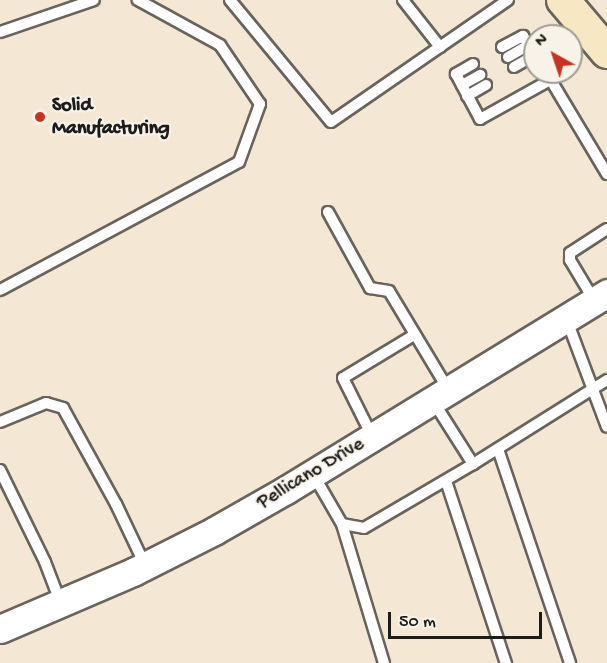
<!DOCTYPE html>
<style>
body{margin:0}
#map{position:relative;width:607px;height:663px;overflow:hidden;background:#f4e7d3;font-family:"Gochi Hand",sans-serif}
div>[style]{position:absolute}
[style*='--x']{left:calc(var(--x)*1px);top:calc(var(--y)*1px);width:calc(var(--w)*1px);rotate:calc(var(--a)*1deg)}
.roads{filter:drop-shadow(2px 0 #68635c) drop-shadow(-2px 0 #68635c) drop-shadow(0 2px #68635c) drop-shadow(0 -2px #68635c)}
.service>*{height:10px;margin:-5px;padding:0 5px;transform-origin:5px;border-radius:5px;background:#fff}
.tertiary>*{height:27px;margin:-13.5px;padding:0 13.5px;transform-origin:13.5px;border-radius:13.5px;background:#fff}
.secondary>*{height:32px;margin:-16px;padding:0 16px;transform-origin:16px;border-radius:16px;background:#f7e8c3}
.dots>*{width:16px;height:16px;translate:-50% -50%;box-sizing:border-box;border:3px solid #f7f3e8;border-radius:50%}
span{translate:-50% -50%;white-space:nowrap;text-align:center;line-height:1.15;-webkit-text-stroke:4.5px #f7f3e8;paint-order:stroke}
.poi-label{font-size:20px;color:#1c1c1c;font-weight:700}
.left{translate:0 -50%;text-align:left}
.street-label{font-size:20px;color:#1c1c1c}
.north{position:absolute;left:523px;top:24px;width:60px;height:60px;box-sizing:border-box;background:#f7f3e8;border:2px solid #9f9d96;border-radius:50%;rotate:320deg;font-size:16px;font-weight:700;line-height:24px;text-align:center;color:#1c1c1c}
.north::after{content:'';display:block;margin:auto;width:21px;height:27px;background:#c8321e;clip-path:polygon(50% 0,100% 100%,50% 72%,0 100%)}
.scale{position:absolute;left:388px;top:612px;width:154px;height:27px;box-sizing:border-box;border:3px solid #1c1c1c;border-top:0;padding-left:8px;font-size:18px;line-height:21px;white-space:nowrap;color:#1c1c1c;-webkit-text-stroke:4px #f7f3e8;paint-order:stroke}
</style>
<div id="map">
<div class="roads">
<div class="service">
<div style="--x:230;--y:0;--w:158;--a:50.4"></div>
<div style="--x:331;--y:122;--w:215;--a:-34.6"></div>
<div style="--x:403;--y:0;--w:60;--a:51.8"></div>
<div style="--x:0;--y:32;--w:99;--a:-18.8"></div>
<div style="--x:571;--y:44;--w:21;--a:-29"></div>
<div style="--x:502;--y:47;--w:24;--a:-28"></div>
<div style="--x:523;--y:36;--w:22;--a:58"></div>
<div style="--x:508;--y:57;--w:24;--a:-30"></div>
<div style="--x:473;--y:64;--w:20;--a:150"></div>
<div style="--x:456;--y:74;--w:51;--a:61.9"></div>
<div style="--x:480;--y:119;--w:80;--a:-29.1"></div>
<div style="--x:514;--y:67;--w:24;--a:-30"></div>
<div style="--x:546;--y:72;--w:119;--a:59.1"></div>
<div style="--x:462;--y:85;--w:21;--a:-29"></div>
<div style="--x:467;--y:96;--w:22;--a:-30"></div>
<div style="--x:328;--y:212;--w:87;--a:61.1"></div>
<div style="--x:370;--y:288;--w:19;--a:9"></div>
<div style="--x:389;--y:291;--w:117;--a:59"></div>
<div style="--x:0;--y:290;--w:271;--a:-28.2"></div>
<div style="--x:239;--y:162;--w:62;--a:-70.1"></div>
<div style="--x:260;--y:104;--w:71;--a:-124.1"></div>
<div style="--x:220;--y:45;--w:94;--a:-151.2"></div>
<div style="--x:594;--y:300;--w:47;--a:-121"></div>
<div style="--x:570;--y:260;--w:7;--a:-90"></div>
<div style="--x:570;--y:253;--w:44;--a:-33"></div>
<div style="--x:566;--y:318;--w:116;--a:69.4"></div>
<div style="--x:433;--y:401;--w:75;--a:57.6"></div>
<div style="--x:0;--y:422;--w:50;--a:-22.4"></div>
<div style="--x:46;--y:403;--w:18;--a:16"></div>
<div style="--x:63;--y:408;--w:110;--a:61.1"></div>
<div style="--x:116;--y:504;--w:68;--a:64.6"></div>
<div style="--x:373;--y:438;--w:67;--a:-116.6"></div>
<div style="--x:343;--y:378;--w:83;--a:-31.2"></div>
<div style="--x:498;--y:449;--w:226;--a:71.4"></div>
<div style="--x:0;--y:470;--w:102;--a:63.9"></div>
<div style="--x:45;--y:562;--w:45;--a:69.1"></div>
<div style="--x:313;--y:474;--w:58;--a:59.9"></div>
<div style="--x:342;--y:524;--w:22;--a:10"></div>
<div style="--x:364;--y:528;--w:126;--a:-30.4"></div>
<div style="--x:473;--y:464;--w:158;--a:-32.1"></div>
<div style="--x:446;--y:481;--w:192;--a:71.8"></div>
<div style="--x:342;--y:524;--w:145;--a:73.2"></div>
</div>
<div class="tertiary">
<div style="--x:0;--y:629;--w:145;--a:-23.2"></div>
<div style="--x:133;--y:572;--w:91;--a:-26.8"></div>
<div style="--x:214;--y:531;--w:83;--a:-29.7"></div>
<div style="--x:286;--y:490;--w:377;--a:-31.5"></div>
</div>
<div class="secondary">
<div style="--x:563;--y:0;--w:68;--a:49.8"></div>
</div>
</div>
<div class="dots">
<div style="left:40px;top:117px;background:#c8321e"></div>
</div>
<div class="poi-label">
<span class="left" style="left:52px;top:118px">Solid<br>Manufacturing</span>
</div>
<div class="street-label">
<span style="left:311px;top:474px;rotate:-31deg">Pellicano Drive</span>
</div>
<div class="north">N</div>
<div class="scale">50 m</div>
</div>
